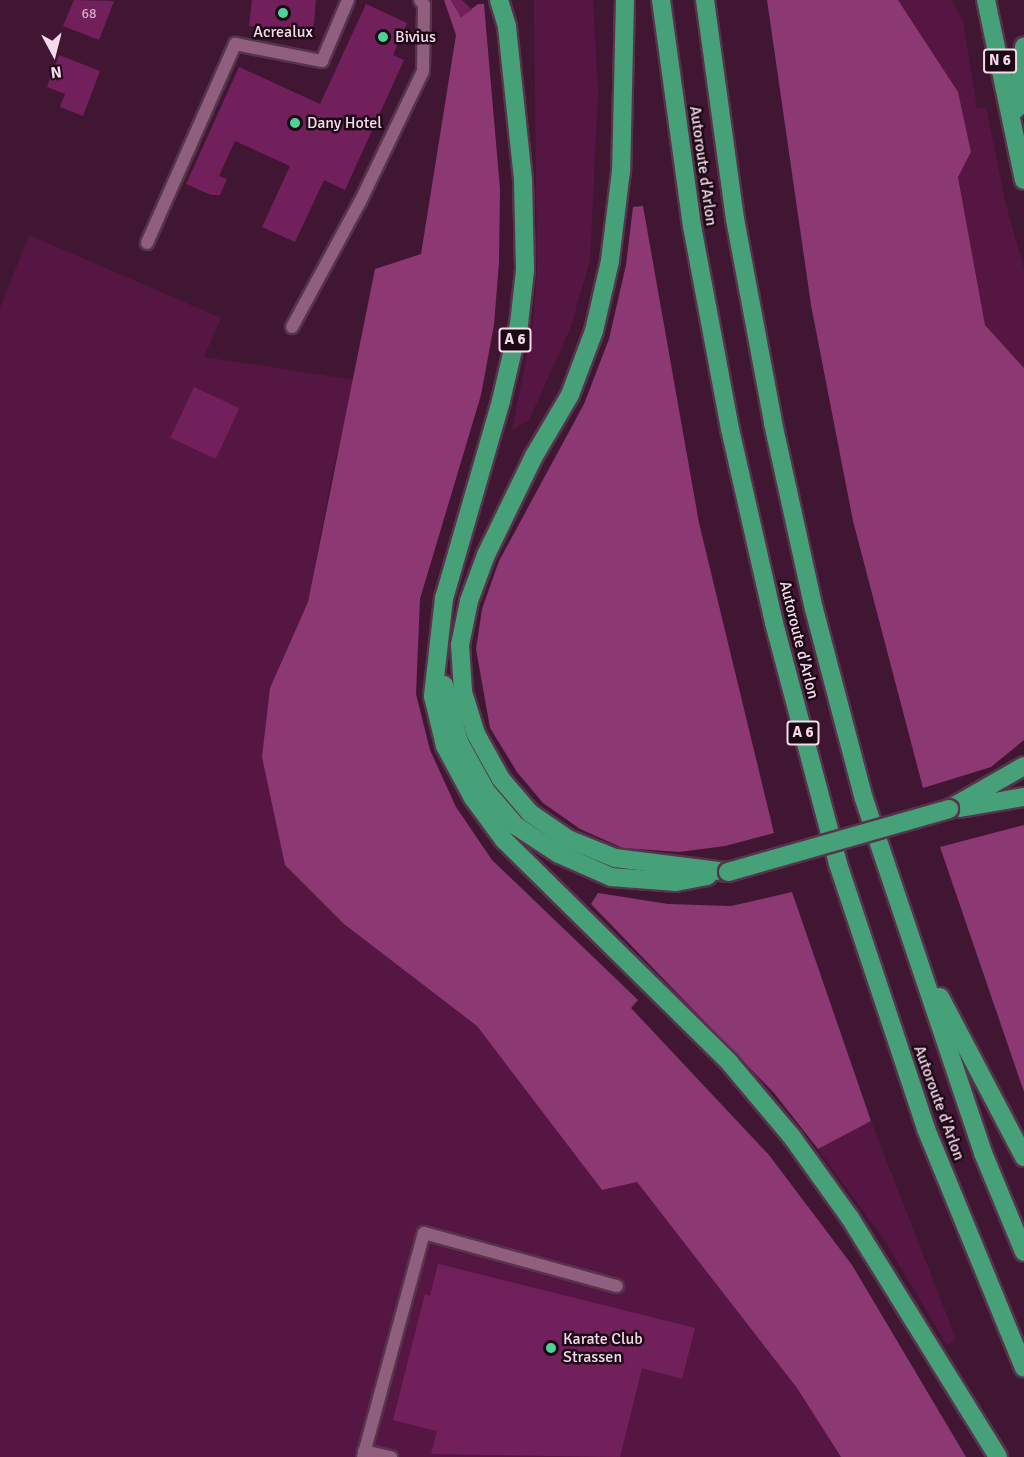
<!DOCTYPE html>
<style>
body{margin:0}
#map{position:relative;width:1024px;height:1457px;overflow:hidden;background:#401633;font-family:Signika,sans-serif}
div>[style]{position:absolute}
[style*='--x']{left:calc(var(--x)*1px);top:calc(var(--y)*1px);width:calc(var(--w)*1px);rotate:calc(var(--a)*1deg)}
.green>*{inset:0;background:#561644}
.forest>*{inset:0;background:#8c3872}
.building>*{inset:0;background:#72205b;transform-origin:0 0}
.roads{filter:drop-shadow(2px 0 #56344c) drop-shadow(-2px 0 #56344c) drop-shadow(0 2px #56344c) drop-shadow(0 -2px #56344c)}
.service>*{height:12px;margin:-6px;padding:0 6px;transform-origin:6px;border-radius:6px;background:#905f7e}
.motorway>*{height:18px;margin:-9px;padding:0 9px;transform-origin:9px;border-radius:9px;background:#47a178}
.bridges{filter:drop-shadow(2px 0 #56344c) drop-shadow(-2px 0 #56344c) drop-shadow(0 2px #56344c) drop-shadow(0 -2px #56344c)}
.motorway-bridge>*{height:18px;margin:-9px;padding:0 9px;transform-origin:9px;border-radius:9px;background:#47a178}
.dots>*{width:16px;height:16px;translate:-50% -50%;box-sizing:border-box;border:3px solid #1c0916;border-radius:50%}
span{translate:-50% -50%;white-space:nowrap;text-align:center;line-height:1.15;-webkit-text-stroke:5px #1c0916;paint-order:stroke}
.number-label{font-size:14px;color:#d5abc6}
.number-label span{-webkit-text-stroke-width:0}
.shield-label span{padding:2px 4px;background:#1c0916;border:2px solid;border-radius:4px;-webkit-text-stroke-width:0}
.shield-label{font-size:15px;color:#f6d9ea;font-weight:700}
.poi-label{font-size:16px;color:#f6d9ea}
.left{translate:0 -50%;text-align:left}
.street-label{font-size:16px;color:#f6d9ea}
.north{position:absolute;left:24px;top:24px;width:60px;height:60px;-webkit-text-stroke:4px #1c0916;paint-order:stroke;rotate:173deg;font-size:16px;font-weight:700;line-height:24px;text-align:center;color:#f6d9ea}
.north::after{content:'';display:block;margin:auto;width:21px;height:27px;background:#f6d9ea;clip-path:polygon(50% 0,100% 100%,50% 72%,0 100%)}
</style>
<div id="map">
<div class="green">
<div style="clip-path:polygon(534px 0,593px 0,598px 92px,590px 260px,570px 329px,529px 420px,512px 430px,532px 330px,537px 274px)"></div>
<div style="clip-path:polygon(898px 0,951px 0,963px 21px,977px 108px,986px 107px,1005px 201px,1024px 269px,1024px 368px,985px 325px,958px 176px,971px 152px,958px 92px)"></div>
<div style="clip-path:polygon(29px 235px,221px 318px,204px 357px,355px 380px,332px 473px,308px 602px,270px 688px,285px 865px,344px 924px,477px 1026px,602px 1190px,637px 1182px,797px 1388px,841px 1457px,0 1457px,0 308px)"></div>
<div style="clip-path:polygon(871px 1121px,956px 1339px,947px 1345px,886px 1243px,818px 1149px)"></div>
</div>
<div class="forest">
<div style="clip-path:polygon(444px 0,451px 0,461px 17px,478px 4px,484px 4px,500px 189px,499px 262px,494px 325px,481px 395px,420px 599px,416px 694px,430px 750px,456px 807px,492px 860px,638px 1000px,631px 1008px,769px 1155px,852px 1265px,966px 1457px,841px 1457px,797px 1388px,637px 1182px,602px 1190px,477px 1026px,344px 924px,285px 865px,262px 757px,270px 688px,308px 602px,375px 269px,421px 254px,456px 35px)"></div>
<div style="clip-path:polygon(767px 0,898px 0,958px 92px,971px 152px,958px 177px,985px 325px,1024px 368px,1024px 740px,991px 767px,923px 788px,853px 521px,811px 305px)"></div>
<div style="clip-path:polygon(643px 206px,699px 523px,774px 833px,725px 846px,679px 852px,623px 848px,580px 829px,543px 803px,517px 772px,490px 728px,476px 649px,482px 609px,499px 561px,584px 404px,609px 339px,626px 265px,633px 207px)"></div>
<div style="clip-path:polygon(1024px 825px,1024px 1092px,940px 847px)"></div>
<div style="clip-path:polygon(792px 892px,871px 1121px,818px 1149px,774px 1093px,591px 904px,598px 893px,668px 904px,731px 906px)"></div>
</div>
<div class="building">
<div style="clip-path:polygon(74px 0,114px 1px,99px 40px,63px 26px)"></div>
<div style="clip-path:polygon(252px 0,316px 0,313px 33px,249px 26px)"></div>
<div style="clip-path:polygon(451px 0,462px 0,472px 10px,461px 17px)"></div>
<div style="clip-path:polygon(366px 4px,407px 23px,393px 55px,404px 60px,345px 190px,324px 180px,295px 242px,262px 227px,290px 166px,235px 141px,219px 176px,227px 179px,220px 195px,211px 195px,186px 184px,239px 67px,320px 104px)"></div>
<div style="clip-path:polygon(59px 55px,100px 71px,83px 116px,60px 107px,65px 94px,47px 87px)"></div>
<div style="left:194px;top:387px;width:50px;height:56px;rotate:25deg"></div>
<div style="clip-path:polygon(438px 1264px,695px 1328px,682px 1379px,642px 1368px,620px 1457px,431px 1454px,437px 1431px,393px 1420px,425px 1294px,430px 1296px)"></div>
</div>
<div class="roads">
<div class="service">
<div style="--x:147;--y:243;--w:218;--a:-66.1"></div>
<div style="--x:235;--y:44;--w:89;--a:11.1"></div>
<div style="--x:322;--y:61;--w:66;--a:-66.9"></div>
<div style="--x:292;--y:327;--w:142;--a:-61.5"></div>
<div style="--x:360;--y:202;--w:145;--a:-64.3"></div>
<div style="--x:423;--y:71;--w:66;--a:-89.1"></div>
<div style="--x:424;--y:5;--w:6;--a:-129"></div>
<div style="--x:364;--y:1451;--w:28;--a:13"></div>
<div style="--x:363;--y:1457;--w:232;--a:-74.8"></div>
<div style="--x:424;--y:1233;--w:200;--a:15.4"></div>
</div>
<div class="motorway">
<div style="--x:499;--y:0;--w:28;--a:73"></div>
<div style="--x:507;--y:27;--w:154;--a:84"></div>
<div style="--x:523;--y:180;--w:90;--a:88.7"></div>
<div style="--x:525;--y:270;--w:54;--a:96.3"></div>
<div style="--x:519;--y:324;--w:79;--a:103.2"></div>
<div style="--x:501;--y:401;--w:205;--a:106.1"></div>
<div style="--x:444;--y:598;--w:99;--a:96.4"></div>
<div style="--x:433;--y:696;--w:51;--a:76.5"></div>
<div style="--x:445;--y:746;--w:59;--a:61.7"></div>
<div style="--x:473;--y:798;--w:52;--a:53.6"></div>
<div style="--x:504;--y:840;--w:316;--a:44.6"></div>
<div style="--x:729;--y:1062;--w:98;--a:50"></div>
<div style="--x:792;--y:1137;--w:100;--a:54.4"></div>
<div style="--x:850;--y:1218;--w:281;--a:58.2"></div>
<div style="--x:625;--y:0;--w:171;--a:91.3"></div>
<div style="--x:621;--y:171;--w:91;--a:97"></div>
<div style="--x:610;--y:261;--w:72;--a:102.9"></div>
<div style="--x:594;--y:331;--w:68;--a:110.6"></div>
<div style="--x:570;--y:395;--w:71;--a:120.5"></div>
<div style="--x:534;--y:456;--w:110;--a:115.9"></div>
<div style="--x:486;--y:555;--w:49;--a:110.3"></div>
<div style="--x:469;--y:601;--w:45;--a:101.6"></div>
<div style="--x:460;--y:645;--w:47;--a:86.3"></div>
<div style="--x:463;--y:692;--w:44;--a:72.8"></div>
<div style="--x:476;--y:734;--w:51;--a:60.9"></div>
<div style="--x:501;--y:779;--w:45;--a:49.5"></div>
<div style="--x:530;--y:813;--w:46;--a:34.4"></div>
<div style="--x:568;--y:839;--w:51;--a:22"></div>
<div style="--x:615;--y:858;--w:114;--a:7.1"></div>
<div style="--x:661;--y:0;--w:228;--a:82.2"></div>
<div style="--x:692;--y:226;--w:207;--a:79.4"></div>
<div style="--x:730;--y:429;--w:199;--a:77.2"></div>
<div style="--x:774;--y:623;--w:249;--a:75.1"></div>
<div style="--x:838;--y:864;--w:279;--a:71.6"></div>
<div style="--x:926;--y:1129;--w:258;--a:67.7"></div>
<div style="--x:705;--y:0;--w:221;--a:82.2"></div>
<div style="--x:735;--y:219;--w:208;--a:79.4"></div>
<div style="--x:773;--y:423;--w:190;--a:77.6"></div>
<div style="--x:814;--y:609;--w:196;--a:75.3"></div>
<div style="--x:864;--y:799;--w:373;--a:71.4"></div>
<div style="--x:983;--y:1153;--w:107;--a:67.5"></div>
<div style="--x:986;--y:0;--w:184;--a:78.1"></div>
<div style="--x:1016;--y:109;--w:63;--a:-82.6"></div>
<div style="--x:444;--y:685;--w:59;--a:75.3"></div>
<div style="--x:459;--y:742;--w:56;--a:61.1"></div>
<div style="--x:486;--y:791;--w:46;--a:49.4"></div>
<div style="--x:516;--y:826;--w:51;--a:33.1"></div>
<div style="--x:559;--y:854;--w:57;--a:23.9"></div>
<div style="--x:611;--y:877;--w:65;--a:4.4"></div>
<div style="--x:676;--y:882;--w:32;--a:-11"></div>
<div style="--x:960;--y:808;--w:65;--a:-9.8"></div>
<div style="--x:949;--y:809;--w:86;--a:-29.8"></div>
<div style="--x:940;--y:997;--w:181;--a:62.3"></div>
</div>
</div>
<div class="bridges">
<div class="motorway-bridge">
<div style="--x:728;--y:872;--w:230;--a:-15.9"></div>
</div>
</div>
<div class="dots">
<div style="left:283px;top:13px;background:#4dd39a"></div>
<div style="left:383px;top:37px;background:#4dd39a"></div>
<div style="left:295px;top:123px;background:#4dd39a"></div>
<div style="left:551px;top:1348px;background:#4dd39a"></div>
</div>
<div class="number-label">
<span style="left:89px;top:14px">68</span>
</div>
<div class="shield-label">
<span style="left:1000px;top:61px">N 6</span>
<span style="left:515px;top:340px">A 6</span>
<span style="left:803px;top:733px">A 6</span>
</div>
<div class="poi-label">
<span style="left:283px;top:32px">Acrealux</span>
<span class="left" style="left:395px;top:37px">Bivius</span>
<span class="left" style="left:307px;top:123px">Dany Hotel</span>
<span class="left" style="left:563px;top:1348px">Karate Club<br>Strassen</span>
</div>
<div class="street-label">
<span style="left:703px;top:166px;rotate:82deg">Autoroute d'Arlon</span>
<span style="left:799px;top:640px;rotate:76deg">Autoroute d'Arlon</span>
<span style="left:939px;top:1103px;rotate:70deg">Autoroute d'Arlon</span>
</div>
<div class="north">N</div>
</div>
